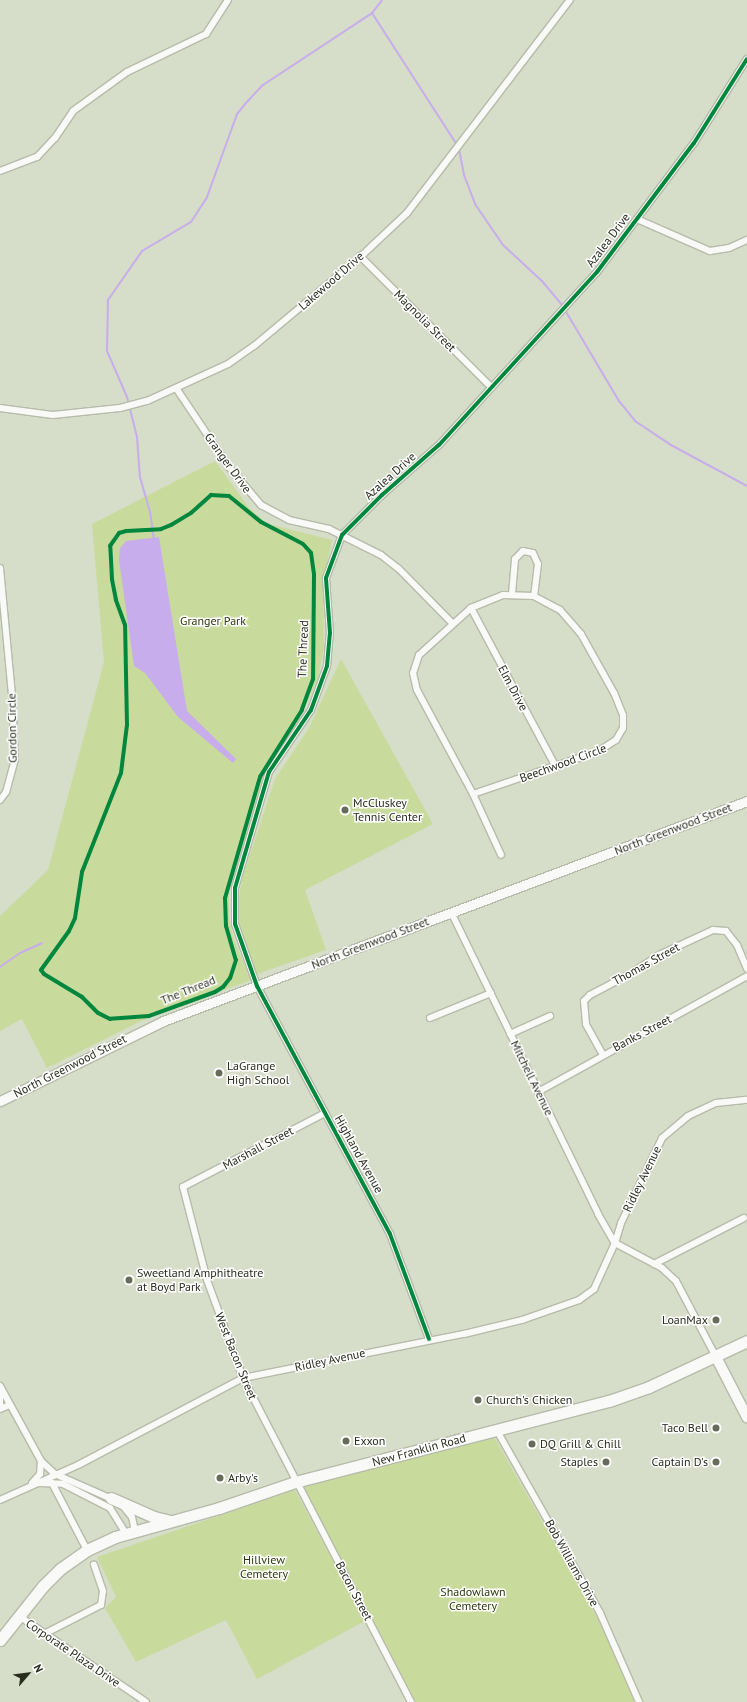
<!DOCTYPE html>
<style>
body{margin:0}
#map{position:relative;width:747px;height:1702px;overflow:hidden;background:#d6ddc8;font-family:"PT Sans",sans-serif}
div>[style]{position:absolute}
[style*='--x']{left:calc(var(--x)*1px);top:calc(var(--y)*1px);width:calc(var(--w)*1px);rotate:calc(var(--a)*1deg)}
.green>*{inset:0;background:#c9db9c}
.water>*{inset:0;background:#c7adeb}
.stream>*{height:2px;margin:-1px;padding:0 1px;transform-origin:1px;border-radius:1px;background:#c7adeb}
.roads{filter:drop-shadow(1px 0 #b6bbaa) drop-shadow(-1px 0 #b6bbaa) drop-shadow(0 1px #b6bbaa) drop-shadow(0 -1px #b6bbaa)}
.street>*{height:6px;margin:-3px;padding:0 3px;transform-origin:3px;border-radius:3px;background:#f9faf7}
.secondary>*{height:9px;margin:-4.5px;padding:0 4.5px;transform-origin:4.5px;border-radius:4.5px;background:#f9faf7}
.primary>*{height:10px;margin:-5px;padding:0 5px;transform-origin:5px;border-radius:5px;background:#f9faf7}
.highway>*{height:11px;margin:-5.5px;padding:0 5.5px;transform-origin:5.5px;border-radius:5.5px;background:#f9faf7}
.cycleway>*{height:4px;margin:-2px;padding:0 2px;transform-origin:2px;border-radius:2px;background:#00873e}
.dots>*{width:11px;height:11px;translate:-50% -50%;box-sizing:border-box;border:2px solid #fff;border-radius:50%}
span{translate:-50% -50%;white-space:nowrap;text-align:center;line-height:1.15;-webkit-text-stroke:3px #fff;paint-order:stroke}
.street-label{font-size:12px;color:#292d1e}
.park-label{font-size:12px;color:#2e390a}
.poi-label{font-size:12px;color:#292d1e}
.left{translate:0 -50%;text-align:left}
.right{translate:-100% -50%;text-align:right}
.north{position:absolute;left:8px;top:1654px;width:40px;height:40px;-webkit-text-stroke:3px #fff;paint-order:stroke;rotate:62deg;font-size:11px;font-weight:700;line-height:16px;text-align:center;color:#292d1e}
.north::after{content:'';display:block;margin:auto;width:14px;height:18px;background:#292d1e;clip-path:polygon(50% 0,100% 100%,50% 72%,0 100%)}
</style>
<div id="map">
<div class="green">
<div style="clip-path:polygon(215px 461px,249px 508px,268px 524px,332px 540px,323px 583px,324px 648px,318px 679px,298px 722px,266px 769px,229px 892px,229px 919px,234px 940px,251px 980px,141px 1021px,47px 1068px,22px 1019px,0 1031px,0 916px,48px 870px,104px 662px,92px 524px)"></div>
<div style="clip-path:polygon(341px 659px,433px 824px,305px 890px,326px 950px,257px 974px,239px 925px,239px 896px,243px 875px,275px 779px,309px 728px)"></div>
<div style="clip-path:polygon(494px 1437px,600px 1623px,635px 1702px,416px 1702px,303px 1486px)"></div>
<div style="clip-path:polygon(295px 1490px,365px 1621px,257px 1679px,226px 1620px,136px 1662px,105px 1608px,116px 1597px,97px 1557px)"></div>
</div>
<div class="water">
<div style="clip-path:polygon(159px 537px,187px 711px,236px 759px,233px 763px,178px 717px,145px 673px,134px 666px,119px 560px,120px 548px,126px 541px)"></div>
</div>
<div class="stream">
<div style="--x:372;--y:13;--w:157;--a:57.2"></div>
<div style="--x:459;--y:149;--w:26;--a:79"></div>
<div style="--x:464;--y:175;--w:31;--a:69"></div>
<div style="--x:475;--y:204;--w:50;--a:55.7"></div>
<div style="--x:503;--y:245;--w:53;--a:42.7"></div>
<div style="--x:542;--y:281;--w:33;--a:50"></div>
<div style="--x:565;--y:310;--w:106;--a:59.3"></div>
<div style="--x:619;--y:401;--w:26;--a:51"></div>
<div style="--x:635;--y:421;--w:43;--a:33.7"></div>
<div style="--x:671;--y:445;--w:86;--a:28.3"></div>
<div style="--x:154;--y:540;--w:28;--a:-98"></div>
<div style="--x:150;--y:512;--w:35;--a:-106"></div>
<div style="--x:140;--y:478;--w:41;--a:-94.2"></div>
<div style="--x:137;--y:437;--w:41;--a:-104"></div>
<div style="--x:127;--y:397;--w:50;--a:-113.5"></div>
<div style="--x:107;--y:351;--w:51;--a:-88.9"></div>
<div style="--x:108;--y:300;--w:60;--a:-55.2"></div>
<div style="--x:142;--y:251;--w:57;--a:-30.6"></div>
<div style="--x:191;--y:222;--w:30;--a:-57"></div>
<div style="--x:207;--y:197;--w:88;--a:-70.1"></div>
<div style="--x:237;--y:114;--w:13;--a:-51"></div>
<div style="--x:245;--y:104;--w:26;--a:-47"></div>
<div style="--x:263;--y:85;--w:131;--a:-33.4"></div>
<div style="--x:372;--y:13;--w:16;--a:-52"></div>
<div style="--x:0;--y:967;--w:24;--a:-35"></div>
<div style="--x:20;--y:953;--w:24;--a:-24"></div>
</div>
<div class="roads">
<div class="street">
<div style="--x:0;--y:171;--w:40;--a:-21"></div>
<div style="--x:37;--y:157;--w:26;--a:-47"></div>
<div style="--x:55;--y:138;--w:32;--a:-56"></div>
<div style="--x:73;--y:111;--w:67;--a:-35.8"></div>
<div style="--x:127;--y:72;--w:88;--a:-25.7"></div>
<div style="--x:206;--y:34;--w:40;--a:-57.1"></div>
<div style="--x:637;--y:219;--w:80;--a:23.7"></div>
<div style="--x:710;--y:251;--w:19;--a:-9"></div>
<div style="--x:729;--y:248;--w:20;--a:-24"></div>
<div style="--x:360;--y:256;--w:184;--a:45"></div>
<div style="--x:176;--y:388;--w:95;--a:56.1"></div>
<div style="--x:229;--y:467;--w:50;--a:49.9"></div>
<div style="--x:261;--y:505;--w:32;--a:28"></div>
<div style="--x:289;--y:520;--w:41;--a:12.7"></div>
<div style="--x:329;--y:529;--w:58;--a:26.6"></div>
<div style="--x:381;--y:555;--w:23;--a:38"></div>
<div style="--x:399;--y:569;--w:76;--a:45.5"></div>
<div style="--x:0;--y:408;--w:53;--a:7.5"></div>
<div style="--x:53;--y:415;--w:67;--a:-6"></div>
<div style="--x:120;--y:408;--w:28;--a:-15"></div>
<div style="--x:147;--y:401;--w:89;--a:-24.6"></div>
<div style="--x:228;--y:364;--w:32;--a:-35"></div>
<div style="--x:254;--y:346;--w:134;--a:-39.9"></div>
<div style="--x:357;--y:260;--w:69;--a:-43.2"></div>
<div style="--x:407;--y:213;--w:268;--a:-52.6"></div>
<div style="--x:0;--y:568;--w:129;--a:84.6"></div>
<div style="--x:12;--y:696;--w:63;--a:87.3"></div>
<div style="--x:15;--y:759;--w:34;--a:105"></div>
<div style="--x:6;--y:792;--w:10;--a:127"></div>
<div style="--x:512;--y:594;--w:35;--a:-85"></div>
<div style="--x:515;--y:559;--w:11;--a:-45"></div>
<div style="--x:523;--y:551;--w:10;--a:11"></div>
<div style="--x:533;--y:553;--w:12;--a:66"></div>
<div style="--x:538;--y:564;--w:32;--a:97"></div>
<div style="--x:471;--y:608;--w:180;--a:61.9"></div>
<div style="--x:473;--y:794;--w:133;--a:-18.8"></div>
<div style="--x:599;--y:751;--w:20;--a:-33"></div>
<div style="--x:616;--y:740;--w:14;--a:-60"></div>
<div style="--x:623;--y:728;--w:13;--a:-90"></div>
<div style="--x:623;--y:715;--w:24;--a:-112"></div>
<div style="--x:614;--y:693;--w:68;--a:-119.2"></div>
<div style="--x:581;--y:634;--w:32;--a:-131"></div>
<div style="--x:560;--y:610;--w:30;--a:-152"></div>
<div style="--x:534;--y:596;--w:31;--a:-178"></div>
<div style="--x:503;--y:595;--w:35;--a:158"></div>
<div style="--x:471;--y:608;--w:70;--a:137.9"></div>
<div style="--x:419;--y:655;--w:19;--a:108"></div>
<div style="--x:413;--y:673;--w:17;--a:77"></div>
<div style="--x:417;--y:690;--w:118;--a:61.7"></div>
<div style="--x:473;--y:794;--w:67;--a:65.3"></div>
<div style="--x:451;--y:912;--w:336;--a:64"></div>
<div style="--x:598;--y:1214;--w:34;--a:60"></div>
<div style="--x:615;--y:1243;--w:53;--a:28"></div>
<div style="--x:662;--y:1268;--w:19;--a:43"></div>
<div style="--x:676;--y:1281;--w:86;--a:62.2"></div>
<div style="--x:430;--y:1018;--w:66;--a:-22.3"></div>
<div style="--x:510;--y:1034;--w:44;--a:-24.2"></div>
<div style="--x:603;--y:1055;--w:35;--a:-119"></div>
<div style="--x:586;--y:1024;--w:23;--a:-95"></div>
<div style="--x:584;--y:1001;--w:8;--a:-45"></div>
<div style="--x:590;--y:995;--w:45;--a:-27.7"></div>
<div style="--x:630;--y:974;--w:35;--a:-33"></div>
<div style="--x:659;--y:955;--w:60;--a:-24.8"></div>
<div style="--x:713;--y:930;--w:13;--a:4"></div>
<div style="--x:726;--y:931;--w:18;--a:52"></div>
<div style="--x:737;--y:945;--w:26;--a:67"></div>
<div style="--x:538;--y:1092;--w:239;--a:-29"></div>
<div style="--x:325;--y:1113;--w:160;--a:152.5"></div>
<div style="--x:183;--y:1187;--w:96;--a:75.5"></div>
<div style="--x:207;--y:1280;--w:104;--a:69.8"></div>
<div style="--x:243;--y:1378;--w:365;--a:62.6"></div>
<div style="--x:654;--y:1264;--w:101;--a:-27.1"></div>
<div style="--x:429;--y:1339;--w:112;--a:-110.4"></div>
<div style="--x:390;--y:1234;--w:281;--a:-118.2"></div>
<div style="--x:257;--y:986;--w:66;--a:-109.5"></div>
<div style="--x:235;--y:924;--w:36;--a:-90"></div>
<div style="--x:235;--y:888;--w:121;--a:-73.7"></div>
<div style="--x:269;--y:772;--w:75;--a:-55.9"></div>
<div style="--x:311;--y:710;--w:47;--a:-70"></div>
<div style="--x:327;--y:666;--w:33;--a:-85"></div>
<div style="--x:330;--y:633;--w:55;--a:-94.2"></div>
<div style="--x:326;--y:578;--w:46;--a:-69.6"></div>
<div style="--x:342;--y:535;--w:57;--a:-45"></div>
<div style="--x:382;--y:495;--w:76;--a:-41.3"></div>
<div style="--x:439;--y:445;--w:234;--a:-47.6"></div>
<div style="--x:597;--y:272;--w:161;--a:-53.1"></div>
<div style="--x:694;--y:143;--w:99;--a:-57.8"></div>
<div style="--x:0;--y:1386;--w:85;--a:61.3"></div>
<div style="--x:41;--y:1461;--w:19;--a:43"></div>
<div style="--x:55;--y:1474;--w:62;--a:23.7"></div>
<div style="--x:0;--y:1404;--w:13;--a:-90"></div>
<div style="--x:0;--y:1409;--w:10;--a:-24"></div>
<div style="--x:496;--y:1429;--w:211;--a:60.5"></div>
<div style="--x:600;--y:1613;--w:97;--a:66.3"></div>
<div style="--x:32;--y:1483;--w:12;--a:-48"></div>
<div style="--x:40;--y:1474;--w:13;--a:-86"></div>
<div style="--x:39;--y:1483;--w:24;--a:2"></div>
<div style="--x:63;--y:1484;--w:53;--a:27.1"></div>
<div style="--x:110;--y:1508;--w:31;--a:58"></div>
<div style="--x:52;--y:1483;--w:76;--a:62.4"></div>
<div style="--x:0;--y:1500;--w:88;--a:-24.2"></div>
<div style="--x:80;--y:1464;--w:184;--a:-27.8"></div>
<div style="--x:243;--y:1378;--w:225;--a:-11.3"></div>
<div style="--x:464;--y:1334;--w:60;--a:-13.6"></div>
<div style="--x:522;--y:1320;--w:60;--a:-19.3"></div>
<div style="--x:579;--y:1300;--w:19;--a:-36"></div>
<div style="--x:594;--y:1289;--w:51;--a:-65.5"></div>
<div style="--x:615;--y:1243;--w:21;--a:-73"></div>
<div style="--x:621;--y:1223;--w:94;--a:-64.2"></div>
<div style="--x:662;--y:1138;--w:34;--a:-40"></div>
<div style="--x:688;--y:1116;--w:31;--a:-25"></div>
<div style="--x:716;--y:1103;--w:31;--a:-6"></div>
<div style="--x:123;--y:1506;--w:14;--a:51"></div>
<div style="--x:132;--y:1517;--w:14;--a:78"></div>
<div style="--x:19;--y:1616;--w:153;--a:34.1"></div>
<div style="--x:44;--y:1634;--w:64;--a:-27"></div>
<div style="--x:101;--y:1605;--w:14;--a:-82"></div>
<div style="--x:103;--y:1591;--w:28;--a:-109"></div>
</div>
<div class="secondary">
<div style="--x:0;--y:1101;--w:182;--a:-26.1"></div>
<div style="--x:163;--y:1021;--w:624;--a:-20.64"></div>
</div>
<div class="primary">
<div style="--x:716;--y:1357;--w:68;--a:62.7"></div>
</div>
<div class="highway">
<div style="--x:111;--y:1498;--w:47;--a:23.8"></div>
<div style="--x:154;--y:1517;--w:16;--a:14"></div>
<div style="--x:0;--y:1640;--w:69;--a:-51.5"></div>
<div style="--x:43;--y:1586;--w:24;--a:-45"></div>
<div style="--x:60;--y:1569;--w:33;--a:-35"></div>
<div style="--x:87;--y:1550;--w:31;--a:-25"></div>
<div style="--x:115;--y:1537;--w:108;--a:-15.6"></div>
<div style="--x:219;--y:1508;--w:80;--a:-18.9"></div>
<div style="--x:295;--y:1482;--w:324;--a:-14.5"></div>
<div style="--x:609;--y:1401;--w:42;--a:-19.3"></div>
<div style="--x:649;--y:1387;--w:108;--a:-25.1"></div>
</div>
</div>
<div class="cycleway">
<div style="--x:211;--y:495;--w:18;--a:3"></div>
<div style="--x:229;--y:496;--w:41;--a:39.1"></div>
<div style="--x:261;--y:522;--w:47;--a:27.6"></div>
<div style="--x:303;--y:544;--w:12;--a:48"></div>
<div style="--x:311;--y:553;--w:21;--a:82"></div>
<div style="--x:314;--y:574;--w:105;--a:90.5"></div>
<div style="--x:313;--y:679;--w:33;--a:110"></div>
<div style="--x:302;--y:710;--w:79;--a:122.1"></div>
<div style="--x:260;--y:777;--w:126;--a:106.1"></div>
<div style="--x:225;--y:898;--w:28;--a:88"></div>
<div style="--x:226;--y:926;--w:35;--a:74"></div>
<div style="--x:236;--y:960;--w:19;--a:108"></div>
<div style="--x:230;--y:978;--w:11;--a:128"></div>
<div style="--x:223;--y:987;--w:9;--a:148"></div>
<div style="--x:215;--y:992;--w:70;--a:160"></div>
<div style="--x:149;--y:1016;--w:39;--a:176"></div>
<div style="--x:110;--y:1019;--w:13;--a:-153"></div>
<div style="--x:98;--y:1013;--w:23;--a:-135"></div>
<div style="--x:82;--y:997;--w:44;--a:-148.8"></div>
<div style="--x:44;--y:974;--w:5;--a:-127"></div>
<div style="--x:41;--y:970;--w:48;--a:-54.3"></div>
<div style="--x:69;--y:931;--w:14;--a:-65"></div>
<div style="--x:75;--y:918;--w:47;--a:-81.3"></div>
<div style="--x:82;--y:872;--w:106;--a:-68.5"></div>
<div style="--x:121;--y:773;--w:48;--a:-82.9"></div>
<div style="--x:127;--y:725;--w:100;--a:-91.1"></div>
<div style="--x:125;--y:625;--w:27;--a:-110"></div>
<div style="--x:116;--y:600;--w:21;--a:-101"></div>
<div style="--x:112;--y:579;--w:33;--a:-93"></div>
<div style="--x:110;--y:546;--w:16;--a:-55"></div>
<div style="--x:119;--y:533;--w:7;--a:-16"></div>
<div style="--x:126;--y:531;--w:35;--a:-3"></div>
<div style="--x:161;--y:529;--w:11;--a:-22"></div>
<div style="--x:171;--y:525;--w:23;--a:-31"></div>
<div style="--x:191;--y:513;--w:27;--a:-42"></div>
<div style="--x:429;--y:1339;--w:112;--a:-110.4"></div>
<div style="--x:390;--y:1234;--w:281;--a:-118.2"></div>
<div style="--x:257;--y:986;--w:66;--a:-109.5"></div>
<div style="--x:235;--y:924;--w:36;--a:-90"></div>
<div style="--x:235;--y:888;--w:121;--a:-73.7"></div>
<div style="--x:269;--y:772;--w:75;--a:-55.9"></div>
<div style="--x:311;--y:710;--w:47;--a:-70"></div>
<div style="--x:327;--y:666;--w:33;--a:-85"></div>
<div style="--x:330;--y:633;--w:55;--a:-94.2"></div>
<div style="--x:326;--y:578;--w:46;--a:-69.6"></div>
<div style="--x:342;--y:535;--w:57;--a:-45"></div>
<div style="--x:382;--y:495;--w:76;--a:-41.3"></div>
<div style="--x:439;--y:445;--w:234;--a:-47.6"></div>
<div style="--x:597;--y:272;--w:161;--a:-53.1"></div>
<div style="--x:694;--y:143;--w:99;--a:-57.8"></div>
</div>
<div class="dots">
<div style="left:345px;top:810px;background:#666b5a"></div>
<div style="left:219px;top:1073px;background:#666b5a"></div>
<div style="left:129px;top:1280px;background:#666b5a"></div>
<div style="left:716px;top:1320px;background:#666b5a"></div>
<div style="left:478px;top:1400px;background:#666b5a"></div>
<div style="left:716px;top:1428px;background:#666b5a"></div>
<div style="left:346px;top:1441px;background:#666b5a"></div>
<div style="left:532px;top:1444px;background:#666b5a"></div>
<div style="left:606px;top:1462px;background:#666b5a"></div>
<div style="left:716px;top:1462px;background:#666b5a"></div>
<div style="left:220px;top:1478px;background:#666b5a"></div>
</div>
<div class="street-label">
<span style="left:608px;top:240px;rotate:-53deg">Azalea Drive</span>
<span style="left:331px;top:281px;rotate:-41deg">Lakewood Drive</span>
<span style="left:425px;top:321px;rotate:45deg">Magnolia Street</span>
<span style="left:228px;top:463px;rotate:54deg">Granger Drive</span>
<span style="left:390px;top:476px;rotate:-42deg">Azalea Drive</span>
<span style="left:303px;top:649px;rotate:-88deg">The Thread</span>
<span style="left:513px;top:688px;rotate:62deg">Elm Drive</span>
<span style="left:12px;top:728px;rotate:-91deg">Gordon Circle</span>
<span style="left:563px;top:763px;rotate:-20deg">Beechwood Circle</span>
<span style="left:673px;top:829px;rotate:-21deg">North Greenwood Street</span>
<span style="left:370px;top:943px;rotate:-21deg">North Greenwood Street</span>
<span style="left:646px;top:964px;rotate:-29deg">Thomas Street</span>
<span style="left:188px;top:990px;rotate:-22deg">The Thread</span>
<span style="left:642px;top:1033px;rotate:-28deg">Banks Street</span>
<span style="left:70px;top:1066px;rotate:-27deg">North Greenwood Street</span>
<span style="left:532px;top:1078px;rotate:64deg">Mitchell Avenue</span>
<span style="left:258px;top:1148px;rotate:-28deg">Marshall Street</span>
<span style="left:359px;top:1154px;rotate:61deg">Highland Avenue</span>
<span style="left:642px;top:1179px;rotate:-64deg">Ridley Avenue</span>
<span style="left:236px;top:1356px;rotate:68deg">West Bacon Street</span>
<span style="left:330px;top:1360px;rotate:-12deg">Ridley Avenue</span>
<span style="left:419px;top:1450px;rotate:-15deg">New Franklin Road</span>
<span style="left:572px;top:1563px;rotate:61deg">Bob Williams Drive</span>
<span style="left:354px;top:1591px;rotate:62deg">Bacon Street</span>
<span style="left:73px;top:1653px;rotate:34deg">Corporate Plaza Drive</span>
</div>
<div class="park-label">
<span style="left:213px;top:621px">Granger Park</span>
<span style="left:264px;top:1567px">Hillview<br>Cemetery</span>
<span style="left:473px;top:1599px">Shadowlawn<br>Cemetery</span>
</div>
<div class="poi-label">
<span class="left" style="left:353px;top:810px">McCluskey<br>Tennis Center</span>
<span class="left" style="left:227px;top:1073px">LaGrange<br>High School</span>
<span class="left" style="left:137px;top:1280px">Sweetland Amphitheatre<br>at Boyd Park</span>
<span class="right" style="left:708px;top:1320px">LoanMax</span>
<span class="left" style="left:486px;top:1400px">Church's Chicken</span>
<span class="right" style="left:708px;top:1428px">Taco Bell</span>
<span class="left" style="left:354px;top:1441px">Exxon</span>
<span class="left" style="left:540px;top:1444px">DQ Grill &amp; Chill</span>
<span class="right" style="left:598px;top:1462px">Staples</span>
<span class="right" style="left:708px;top:1462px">Captain D's</span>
<span class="left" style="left:228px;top:1478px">Arby's</span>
</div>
<div class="north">N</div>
</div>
